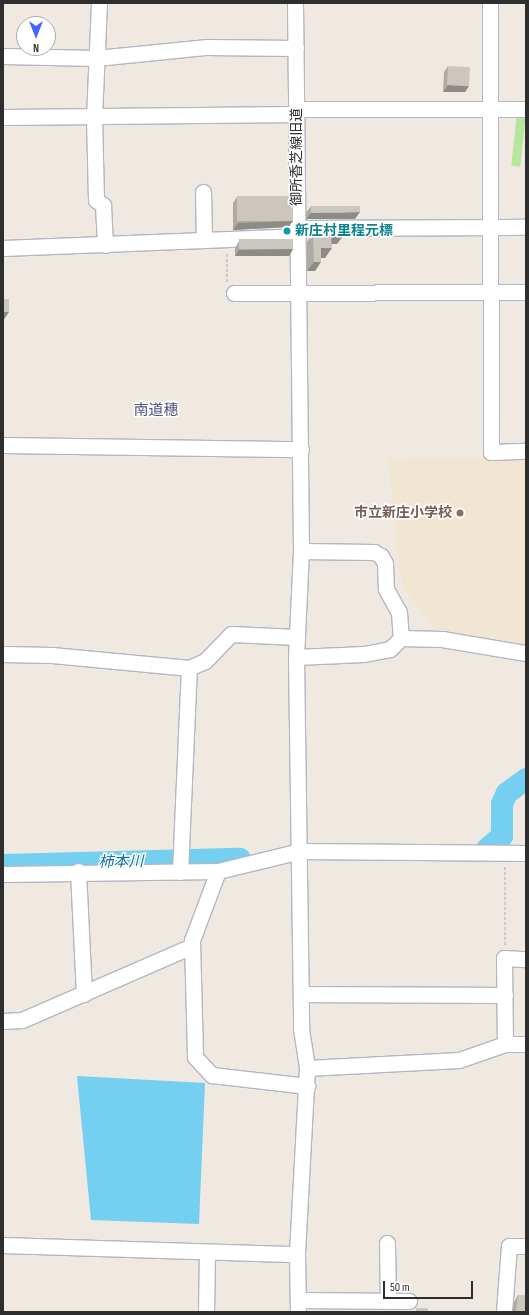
<!DOCTYPE html>
<meta charset="utf-8">
<style>
body{margin:0}
#map{position:relative;width:529px;height:1315px;overflow:hidden;background:#efe9e1;font-family:"Sofia Sans Condensed","Noto Sans JP",sans-serif}
div>[style]{position:absolute}
[style*='--x']{left:calc(var(--x)*1px);top:calc(var(--y)*1px);width:calc(var(--w)*1px);rotate:calc(var(--a)*1deg)}
.education>*{inset:0;background:#f0e6d1}
.green>*{inset:0;background:#b6e59e;transform-origin:0 0}
.water>*{inset:0;background:#75cff0}
.river>*{height:22px;margin:-11px;padding:0 11px;transform-origin:11px;border-radius:11px;background:#75cff0}
.path>*{height:2px;margin-top:-1px;transform-origin:0;background:repeating-linear-gradient(90deg,#c9c9c9 0 3px,transparent 0 5px)}
.roads{filter:drop-shadow(1px 0 #b4b7c1) drop-shadow(-1px 0 #b4b7c1) drop-shadow(0 1px #b4b7c1) drop-shadow(0 -1px #b4b7c1)}
.minor>*{height:15px;margin:-7.5px;padding:0 7.5px;transform-origin:7.5px;border-radius:7.5px;background:#fff}
.wall>*{inset:0;background:#afaba4}
.shaded-wall>*{inset:0;background:#8e8b86}
.building>*{inset:0;background:#cbc7bf;transform-origin:0 0}
.dots>*{width:11px;height:11px;translate:-50% -50%;box-sizing:border-box;border:2px solid #fff;border-radius:50%}
span{translate:-50% -50%;white-space:nowrap;text-align:center;line-height:1.15;-webkit-text-stroke:3px #fff;paint-order:stroke}
.street-label{font-size:14px;color:#2e2e2e}
.culture-label{font-size:14px;color:#0d838f;font-weight:700}
.left{translate:0 -50%;text-align:left}
.education-label{font-size:14px;color:#785e54;font-weight:700}
.right{translate:-100% -50%;text-align:right}
.neighbourhood-label{font-size:15px;color:#4d5680}
.water-label{font-size:15px;color:#0d6fa3;font-style:italic}
.frame{position:absolute;inset:0;border:4px solid #2e2e2e;pointer-events:none}
.north{position:absolute;left:16px;top:16px;width:40px;height:40px;box-sizing:border-box;background:#fff;border:1px solid #ababab;border-radius:50%;rotate:180deg;font-size:11px;font-weight:700;line-height:16px;text-align:center;color:#2e2e2e}
.north::after{content:'';display:block;margin:auto;width:14px;height:18px;background:#4264fb;clip-path:polygon(50% 0,100% 100%,50% 72%,0 100%)}
.scale{position:absolute;left:383px;top:1281px;width:90px;height:18px;box-sizing:border-box;border:2px solid #2e2e2e;border-top:0;padding-left:5px;font-size:12px;line-height:14px;white-space:nowrap;color:#2e2e2e;-webkit-text-stroke:3px #fff;paint-order:stroke}
</style>
<div id="map">
<div class="education">
<div style="clip-path:polygon(526px 457px,526px 646px,501px 639px,438px 632px,405px 590px,399px 567px,388px 459px)"></div>
</div>
<div class="green">
<div style="left:517px;top:112px;width:9px;height:54px;rotate:6deg"></div>
</div>
<div class="water">
<div style="clip-path:polygon(77px 1076px,205px 1083px,199px 1224px,91px 1220px)"></div>
</div>
<div class="river">
<div style="--x:487;--y:849;--w:20;--a:-41"></div>
<div style="--x:502;--y:836;--w:32;--a:-90"></div>
<div style="--x:502;--y:804;--w:12;--a:-66"></div>
<div style="--x:507;--y:793;--w:24;--a:-36"></div>
<div style="--x:3;--y:865;--w:237;--a:-1.5"></div>
</div>
<div class="path">
<div style="--x:227;--y:282;--w:29;--a:-90"></div>
<div style="--x:505;--y:945;--w:80;--a:-90"></div>
</div>
<div class="roads">
<div class="minor">
<div style="--x:99;--y:3;--w:114;--a:92.5"></div>
<div style="--x:94;--y:117;--w:83;--a:88.6"></div>
<div style="--x:96;--y:200;--w:9;--a:36"></div>
<div style="--x:103;--y:205;--w:40;--a:87.1"></div>
<div style="--x:295;--y:3;--w:548;--a:89.37"></div>
<div style="--x:301;--y:551;--w:106;--a:92.7"></div>
<div style="--x:296;--y:657;--w:372;--a:89.2"></div>
<div style="--x:301;--y:1029;--w:39;--a:81"></div>
<div style="--x:307;--y:1068;--w:186;--a:93.1"></div>
<div style="--x:297;--y:1254;--w:58;--a:89"></div>
<div style="--x:490;--y:3;--w:449;--a:89.9"></div>
<div style="--x:491;--y:452;--w:35;--a:-2"></div>
<div style="--x:3;--y:56;--w:93;--a:1.2"></div>
<div style="--x:96;--y:58;--w:112;--a:-5.7"></div>
<div style="--x:207;--y:47;--w:89;--a:0.6"></div>
<div style="--x:297;--y:109;--w:229;--a:0"></div>
<div style="--x:3;--y:117;--w:294;--a:-0.6"></div>
<div style="--x:203;--y:192;--w:48;--a:88.8"></div>
<div style="--x:298;--y:228;--w:228;--a:-0.3"></div>
<div style="--x:3;--y:248;--w:295;--a:-2.3"></div>
<div style="--x:234;--y:293;--w:292;--a:-0.2"></div>
<div style="--x:3;--y:445;--w:298;--a:0.8"></div>
<div style="--x:301;--y:551;--w:73;--a:0.8"></div>
<div style="--x:374;--y:552;--w:8;--a:30"></div>
<div style="--x:381;--y:556;--w:8;--a:60"></div>
<div style="--x:385;--y:563;--w:26;--a:88"></div>
<div style="--x:386;--y:589;--w:26;--a:61"></div>
<div style="--x:399;--y:612;--w:26;--a:86"></div>
<div style="--x:401;--y:638;--w:41;--a:1.4"></div>
<div style="--x:442;--y:639;--w:85;--a:9.5"></div>
<div style="--x:3;--y:654;--w:49;--a:1.2"></div>
<div style="--x:52;--y:655;--w:138;--a:5.4"></div>
<div style="--x:189;--y:668;--w:17;--a:-24"></div>
<div style="--x:205;--y:661;--w:37;--a:-46"></div>
<div style="--x:231;--y:634;--w:66;--a:2.6"></div>
<div style="--x:296;--y:657;--w:68;--a:-2.5"></div>
<div style="--x:364;--y:654;--w:26;--a:-11"></div>
<div style="--x:390;--y:649;--w:16;--a:-45"></div>
<div style="--x:78;--y:871;--w:123;--a:87.2"></div>
<div style="--x:218;--y:871;--w:74;--a:110.6"></div>
<div style="--x:192;--y:940;--w:117;--a:88.5"></div>
<div style="--x:195;--y:1057;--w:25;--a:47"></div>
<div style="--x:212;--y:1075;--w:96;--a:6.6"></div>
<div style="--x:180;--y:872;--w:204;--a:-87.5"></div>
<div style="--x:3;--y:874;--w:215;--a:-0.8"></div>
<div style="--x:218;--y:871;--w:84;--a:-13.7"></div>
<div style="--x:300;--y:851;--w:226;--a:0.5"></div>
<div style="--x:301;--y:994;--w:204;--a:0.3"></div>
<div style="--x:3;--y:1021;--w:19;--a:-3"></div>
<div style="--x:22;--y:1020;--w:185;--a:-23.5"></div>
<div style="--x:505;--y:1044;--w:86;--a:-90.7"></div>
<div style="--x:504;--y:958;--w:22;--a:3"></div>
<div style="--x:307;--y:1068;--w:152;--a:-3"></div>
<div style="--x:459;--y:1060;--w:49;--a:-19.2"></div>
<div style="--x:505;--y:1044;--w:21;--a:0"></div>
<div style="--x:387;--y:1243;--w:58;--a:89"></div>
<div style="--x:3;--y:1245;--w:294;--a:1.8"></div>
<div style="--x:298;--y:1300;--w:111;--a:0.5"></div>
<div style="--x:206;--y:1312;--w:60;--a:-89"></div>
<div style="--x:504;--y:1312;--w:66;--a:-85.7"></div>
<div style="--x:509;--y:1246;--w:17;--a:0"></div>
</div>
</div>
<div class="wall">
<div style="clip-path:polygon(448px 66px,469px 86px,465px 92px,443px 92px,444px 72px)"></div>
<div style="clip-path:polygon(237px 197px,293px 221px,288px 227px,233px 230px,233px 203px)"></div>
<div style="clip-path:polygon(311px 206px,355px 219px,306px 219px,306px 213px)"></div>
<div style="clip-path:polygon(318px 227px,337px 244px,332px 244px,325px 258px,321px 258px,315px 271px,307px 271px,307px 242px,313px 232px,314px 232px)"></div>
<div style="clip-path:polygon(239px 241px,293px 249px,289px 256px,235px 256px,235px 248px)"></div>
<div style="clip-path:polygon(518px 1295px,526px 1312px,512px 1312px,514px 1302px)"></div>
</div>
<div class="shaded-wall">
<div style="clip-path:polygon(448px 85px,469px 86px,465px 92px,443px 92px)"></div>
<div style="clip-path:polygon(360px 212px,355px 219px,306px 219px,311px 213px)"></div>
<div style="clip-path:polygon(293px 221px,288px 227px,233px 230px,238px 223px)"></div>
<div style="clip-path:polygon(331px 235px,344px 235px,337px 244px,325px 244px)"></div>
<div style="clip-path:polygon(321px 248px,332px 248px,325px 258px,315px 258px)"></div>
<div style="clip-path:polygon(293px 249px,289px 256px,235px 256px,239px 250px)"></div>
<div style="clip-path:polygon(314px 262px,321px 262px,315px 271px,307px 271px)"></div>
<div style="clip-path:polygon(3px 312px,9px 312px,3px 321px)"></div>
</div>
<div class="building">
<div style="left:448px;top:66px;width:22px;height:19px;rotate:3deg"></div>
<div style="left:293px;top:196px;width:25px;height:56px;rotate:90deg"></div>
<div style="clip-path:polygon(311px 206px,360px 206px,360px 212px,311px 213px)"></div>
<div style="clip-path:polygon(318px 227px,344px 227px,344px 235px,331px 235px,332px 248px,321px 248px,321px 262px,314px 262px,313px 232px,318px 232px)"></div>
<div style="left:293px;top:239px;width:10px;height:54px;rotate:90deg"></div>
<div style="left:3px;top:299px;width:6px;height:13px"></div>
<div style="clip-path:polygon(518px 1295px,526px 1295px,526px 1312px,516px 1312px)"></div>
<div style="left:416px;top:1308px;width:12px;height:4px"></div>
</div>
<div class="dots">
<div style="left:287px;top:231px;background:#0f9aa8"></div>
<div style="left:460px;top:513px;background:#8d6e63"></div>
</div>
<div class="street-label">
<span style="left:297px;top:157px;rotate:-90deg">御所香芝線旧道</span>
</div>
<div class="culture-label">
<span class="left" style="left:295px;top:231px">新庄村里程元標</span>
</div>
<div class="education-label">
<span class="right" style="left:452px;top:513px">市立新庄小学校</span>
</div>
<div class="neighbourhood-label">
<span style="left:156px;top:411px">南道穗</span>
</div>
<div class="water-label">
<span style="left:121px;top:862px;rotate:-1deg">柿本川</span>
</div>
<div class="frame"></div>
<div class="north">N</div>
<div class="scale">50 m</div>
</div>
